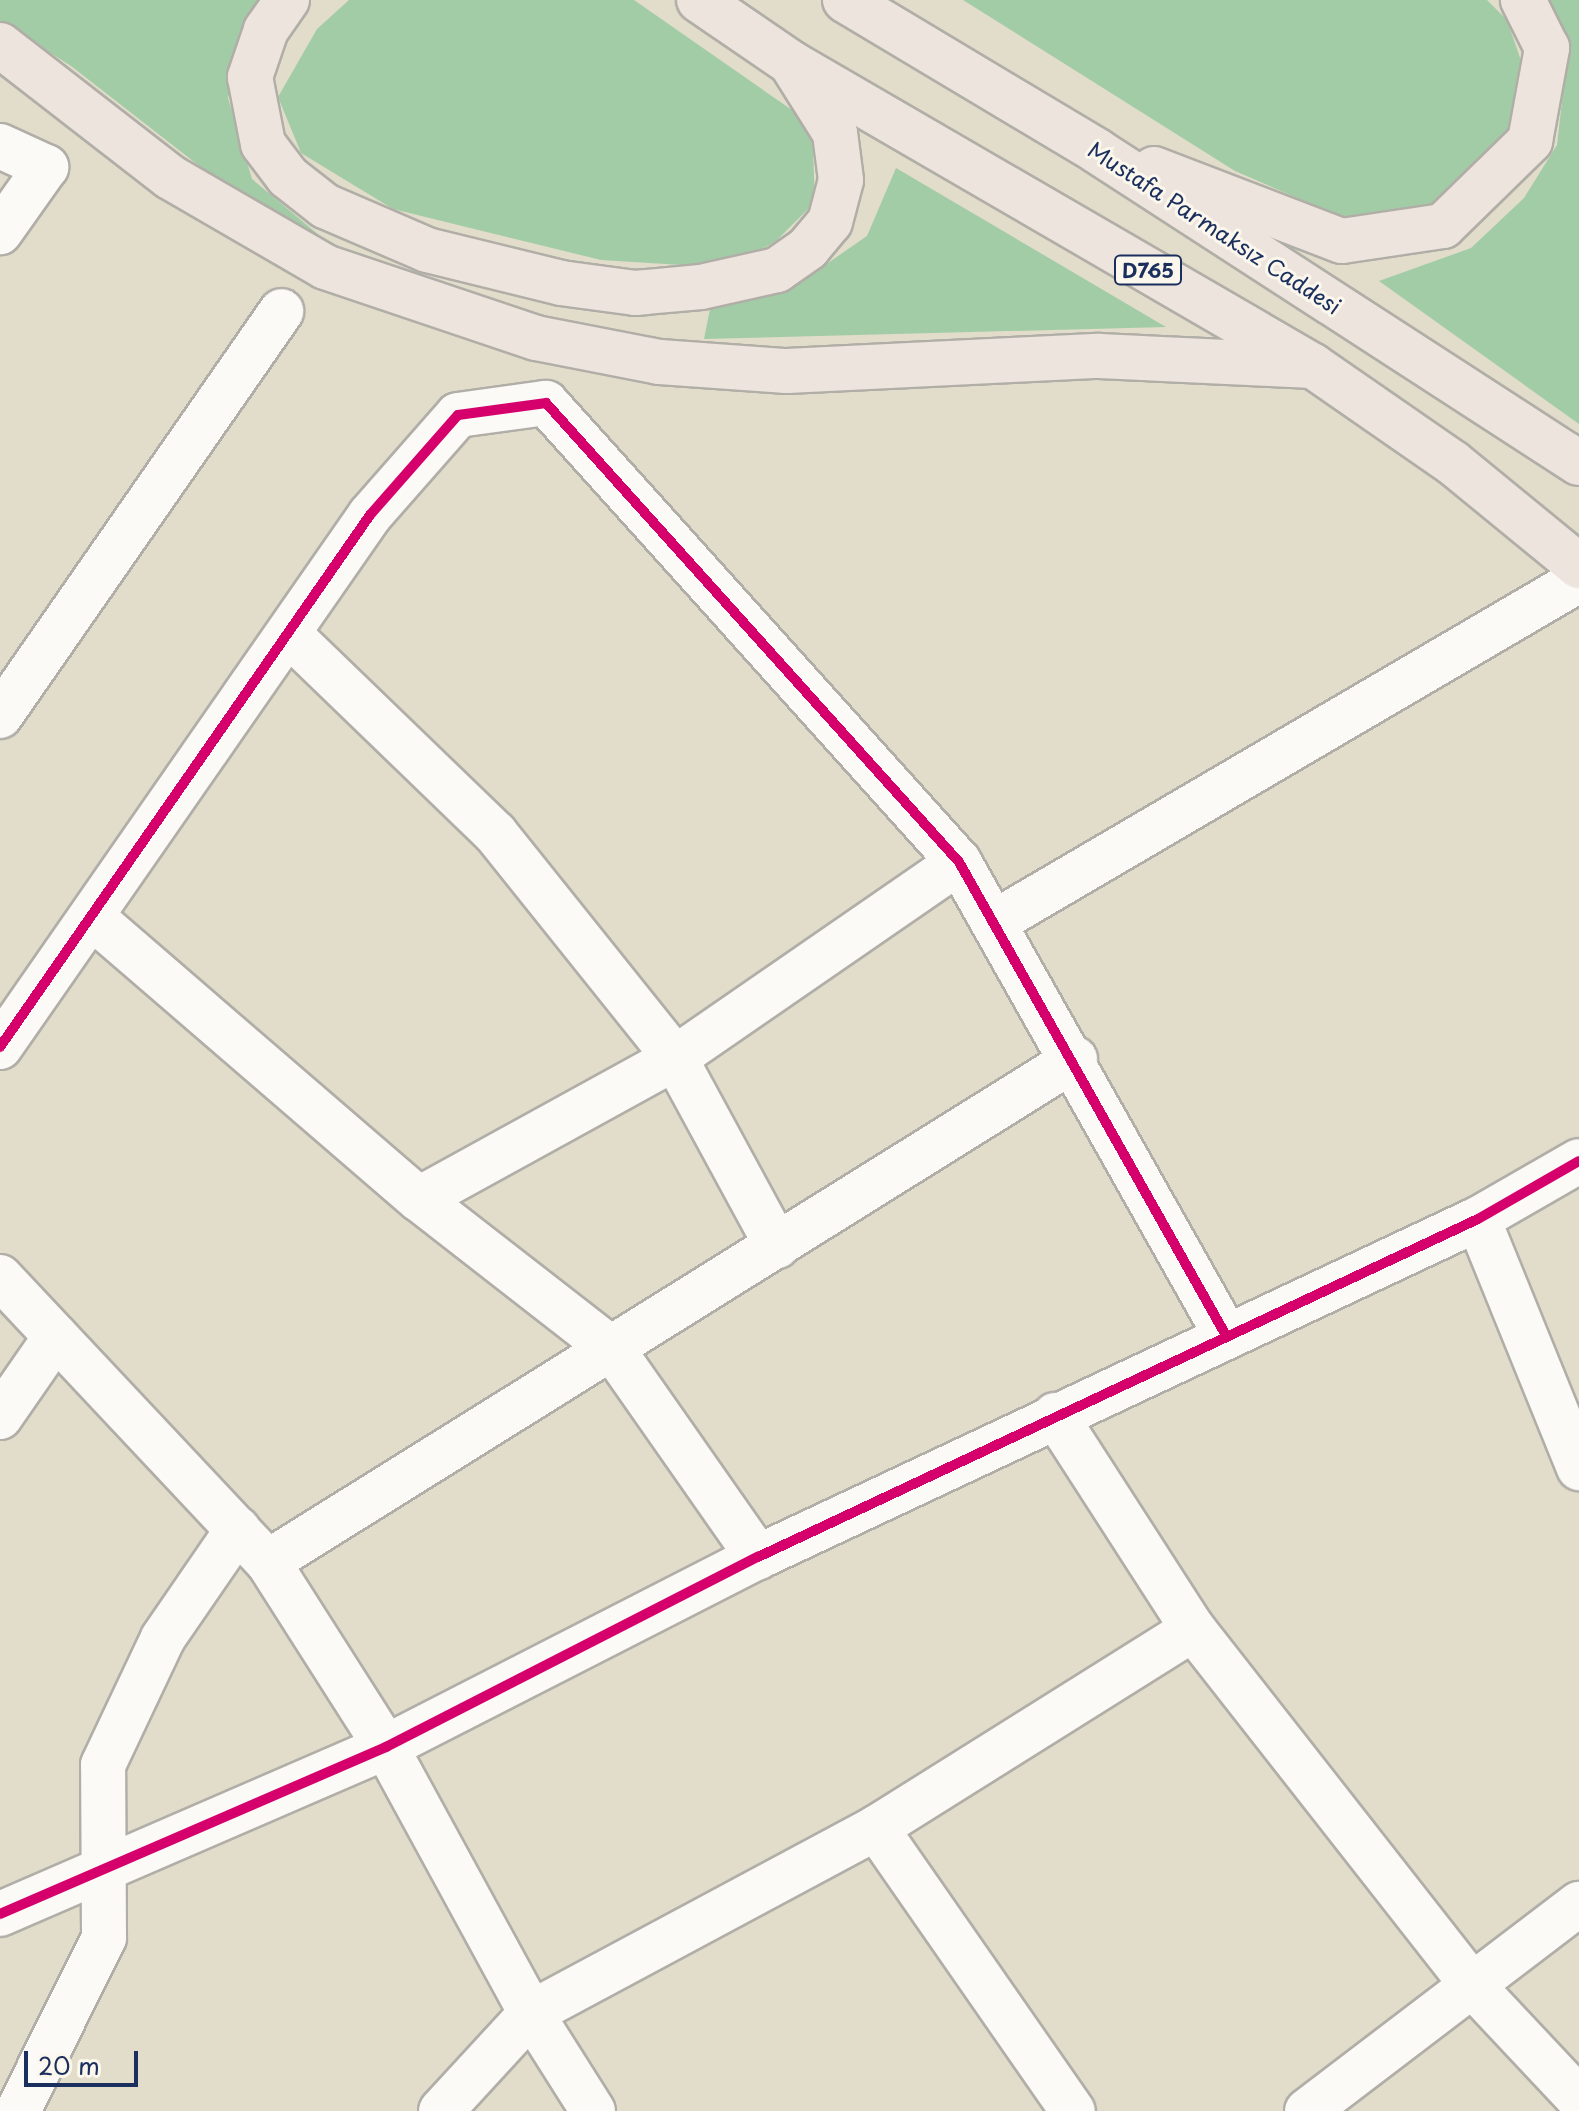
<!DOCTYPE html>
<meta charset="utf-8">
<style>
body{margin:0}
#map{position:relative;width:1579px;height:2111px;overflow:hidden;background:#e2dcca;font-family:"Playpen Sans",sans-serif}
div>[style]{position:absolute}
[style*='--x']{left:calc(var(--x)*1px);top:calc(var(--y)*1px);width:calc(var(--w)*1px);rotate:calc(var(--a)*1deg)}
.forest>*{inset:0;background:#a2cca6}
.roads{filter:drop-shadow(2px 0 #b0aea7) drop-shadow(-2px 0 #b0aea7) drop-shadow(0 2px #b0aea7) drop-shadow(0 -2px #b0aea7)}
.street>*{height:44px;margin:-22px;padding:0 22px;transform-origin:22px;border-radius:22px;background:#fbfaf7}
.highway>*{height:44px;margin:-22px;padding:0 22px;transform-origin:22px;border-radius:22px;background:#ede4dd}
.cycleway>*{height:10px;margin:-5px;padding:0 5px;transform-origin:5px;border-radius:5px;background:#d6006c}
span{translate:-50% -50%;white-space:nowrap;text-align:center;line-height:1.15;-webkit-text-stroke:6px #fbf7ec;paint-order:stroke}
.shield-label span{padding:2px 6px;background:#fbf7ec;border:2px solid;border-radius:6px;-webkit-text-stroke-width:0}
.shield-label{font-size:20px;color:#1b2f5e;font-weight:700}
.street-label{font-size:22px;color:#1b2f5e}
.scale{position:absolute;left:24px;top:2051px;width:114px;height:36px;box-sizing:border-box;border:4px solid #1b2f5e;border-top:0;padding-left:10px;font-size:24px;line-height:28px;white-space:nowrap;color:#1b2f5e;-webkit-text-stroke:6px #fbf7ec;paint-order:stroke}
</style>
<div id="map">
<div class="forest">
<div style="clip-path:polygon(0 0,271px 0,251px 23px,228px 98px,252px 179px,326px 241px,234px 193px,71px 66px,0 21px)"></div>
<div style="clip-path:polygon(349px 0,634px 0,812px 124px,815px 202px,776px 241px,730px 268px,601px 260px,393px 209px,301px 153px,278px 97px,317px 29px)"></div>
<div style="clip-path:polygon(963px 0,1487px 0,1507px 20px,1527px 78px,1512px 131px,1435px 204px,1348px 220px,1235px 171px)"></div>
<div style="clip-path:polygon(1538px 0,1579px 0,1579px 424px,1379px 281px,1471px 248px,1524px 198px,1557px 145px,1567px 57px)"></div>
<div style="clip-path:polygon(896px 168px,1166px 327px,704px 339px,710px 309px,786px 292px,867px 236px)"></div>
</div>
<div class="roads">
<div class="street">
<div style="--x:0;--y:146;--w:51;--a:24.5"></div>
<div style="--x:46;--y:167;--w:80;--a:125.3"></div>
<div style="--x:291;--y:636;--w:284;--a:44"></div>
<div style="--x:495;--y:833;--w:288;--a:51.3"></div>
<div style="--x:675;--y:1058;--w:214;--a:61.5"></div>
<div style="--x:0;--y:716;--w:493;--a:-55.2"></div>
<div style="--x:93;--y:918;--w:430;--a:40.8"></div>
<div style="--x:419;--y:1199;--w:246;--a:37.9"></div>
<div style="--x:613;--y:1350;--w:253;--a:55"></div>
<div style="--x:995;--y:922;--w:677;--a:-30.35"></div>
<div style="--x:0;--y:1047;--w:648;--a:-55.18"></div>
<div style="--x:370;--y:515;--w:133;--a:-48.7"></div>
<div style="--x:458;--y:415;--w:89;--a:-7.8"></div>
<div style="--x:546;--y:403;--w:617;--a:48.02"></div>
<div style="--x:959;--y:862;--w:540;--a:60.58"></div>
<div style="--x:419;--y:1199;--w:292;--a:-28.8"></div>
<div style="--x:675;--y:1058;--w:345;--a:-34.6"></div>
<div style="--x:1478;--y:1219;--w:269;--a:67.9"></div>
<div style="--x:0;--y:1277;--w:391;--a:46.8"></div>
<div style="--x:268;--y:1562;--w:219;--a:57.5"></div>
<div style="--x:386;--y:1747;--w:303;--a:61.4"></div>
<div style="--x:531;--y:2013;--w:116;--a:57.7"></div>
<div style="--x:1055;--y:1415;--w:255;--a:57.2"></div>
<div style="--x:1193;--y:1629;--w:452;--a:51.9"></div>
<div style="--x:1472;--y:1985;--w:156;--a:46.8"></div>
<div style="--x:0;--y:1417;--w:98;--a:-55.3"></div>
<div style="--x:268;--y:1562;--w:951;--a:-31.94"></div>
<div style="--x:876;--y:1828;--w:345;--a:55.2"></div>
<div style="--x:0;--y:1914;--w:421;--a:-23.4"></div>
<div style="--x:386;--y:1747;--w:418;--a:-27.1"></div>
<div style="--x:758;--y:1557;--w:795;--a:-25.15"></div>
<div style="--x:1478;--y:1219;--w:116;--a:-29.9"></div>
<div style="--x:18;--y:2111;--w:193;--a:-63.6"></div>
<div style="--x:104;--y:1938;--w:173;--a:-90.3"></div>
<div style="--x:103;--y:1765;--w:140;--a:-64.7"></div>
<div style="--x:163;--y:1638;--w:132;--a:-55.5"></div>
<div style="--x:441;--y:2111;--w:133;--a:-47.4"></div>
<div style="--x:531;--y:2013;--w:391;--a:-28.2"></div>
<div style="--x:876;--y:1828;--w:374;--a:-32.1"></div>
<div style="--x:1307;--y:2111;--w:342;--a:-37.3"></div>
</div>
<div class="highway">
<div style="--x:287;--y:0;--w:37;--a:125"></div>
<div style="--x:266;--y:30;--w:50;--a:108.8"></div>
<div style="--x:250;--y:77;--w:68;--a:79"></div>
<div style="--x:263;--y:144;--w:41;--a:52.9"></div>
<div style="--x:288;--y:177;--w:47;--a:38.1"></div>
<div style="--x:325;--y:206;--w:111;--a:23.3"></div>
<div style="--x:427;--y:250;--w:138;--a:13.8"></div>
<div style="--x:561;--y:283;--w:75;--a:7.7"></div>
<div style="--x:635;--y:293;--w:66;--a:-5.2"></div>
<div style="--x:701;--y:287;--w:78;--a:-12.6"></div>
<div style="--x:777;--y:270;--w:38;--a:-35"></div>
<div style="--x:808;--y:248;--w:34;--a:-50"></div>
<div style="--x:830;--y:222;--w:43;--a:-75.3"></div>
<div style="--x:841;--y:180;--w:47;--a:-97.3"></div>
<div style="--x:835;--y:133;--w:77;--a:-122.2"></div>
<div style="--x:699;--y:0;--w:112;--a:34.4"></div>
<div style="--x:791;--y:63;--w:604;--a:30.13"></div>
<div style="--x:1313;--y:366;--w:170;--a:34.7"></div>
<div style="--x:1453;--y:463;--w:163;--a:39.3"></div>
<div style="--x:845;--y:0;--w:294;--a:30.9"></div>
<div style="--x:1097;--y:151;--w:574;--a:32.92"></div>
<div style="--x:0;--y:45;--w:215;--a:37.8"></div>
<div style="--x:170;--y:177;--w:179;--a:30.1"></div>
<div style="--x:325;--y:267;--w:223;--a:18.6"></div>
<div style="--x:536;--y:338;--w:126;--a:11"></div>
<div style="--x:660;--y:362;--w:127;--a:4.1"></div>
<div style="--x:787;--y:371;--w:312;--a:-2.8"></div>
<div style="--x:1099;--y:356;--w:214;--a:2.7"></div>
<div style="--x:1154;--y:169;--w:201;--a:21"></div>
<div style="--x:1342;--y:241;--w:102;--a:-8.4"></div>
<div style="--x:1443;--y:226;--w:122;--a:-44.3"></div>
<div style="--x:1530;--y:141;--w:95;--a:-79.6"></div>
<div style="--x:1547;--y:48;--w:54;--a:-116.6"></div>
</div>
</div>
<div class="cycleway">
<div style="--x:0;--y:1047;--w:648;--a:-55.18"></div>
<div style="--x:370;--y:515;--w:133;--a:-48.7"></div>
<div style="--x:458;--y:415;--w:89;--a:-7.8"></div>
<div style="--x:546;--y:403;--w:617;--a:48.02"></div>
<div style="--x:959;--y:862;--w:540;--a:60.58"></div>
<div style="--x:0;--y:1914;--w:421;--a:-23.4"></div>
<div style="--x:386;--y:1747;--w:418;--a:-27.1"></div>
<div style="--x:758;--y:1557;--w:795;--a:-25.15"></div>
<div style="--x:1478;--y:1219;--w:116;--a:-29.9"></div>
</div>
<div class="shield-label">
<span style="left:1148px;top:270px">D765</span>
</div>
<div class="street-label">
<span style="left:1215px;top:227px;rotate:33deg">Mustafa Parmaksız Caddesi</span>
</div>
<div class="scale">20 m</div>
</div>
